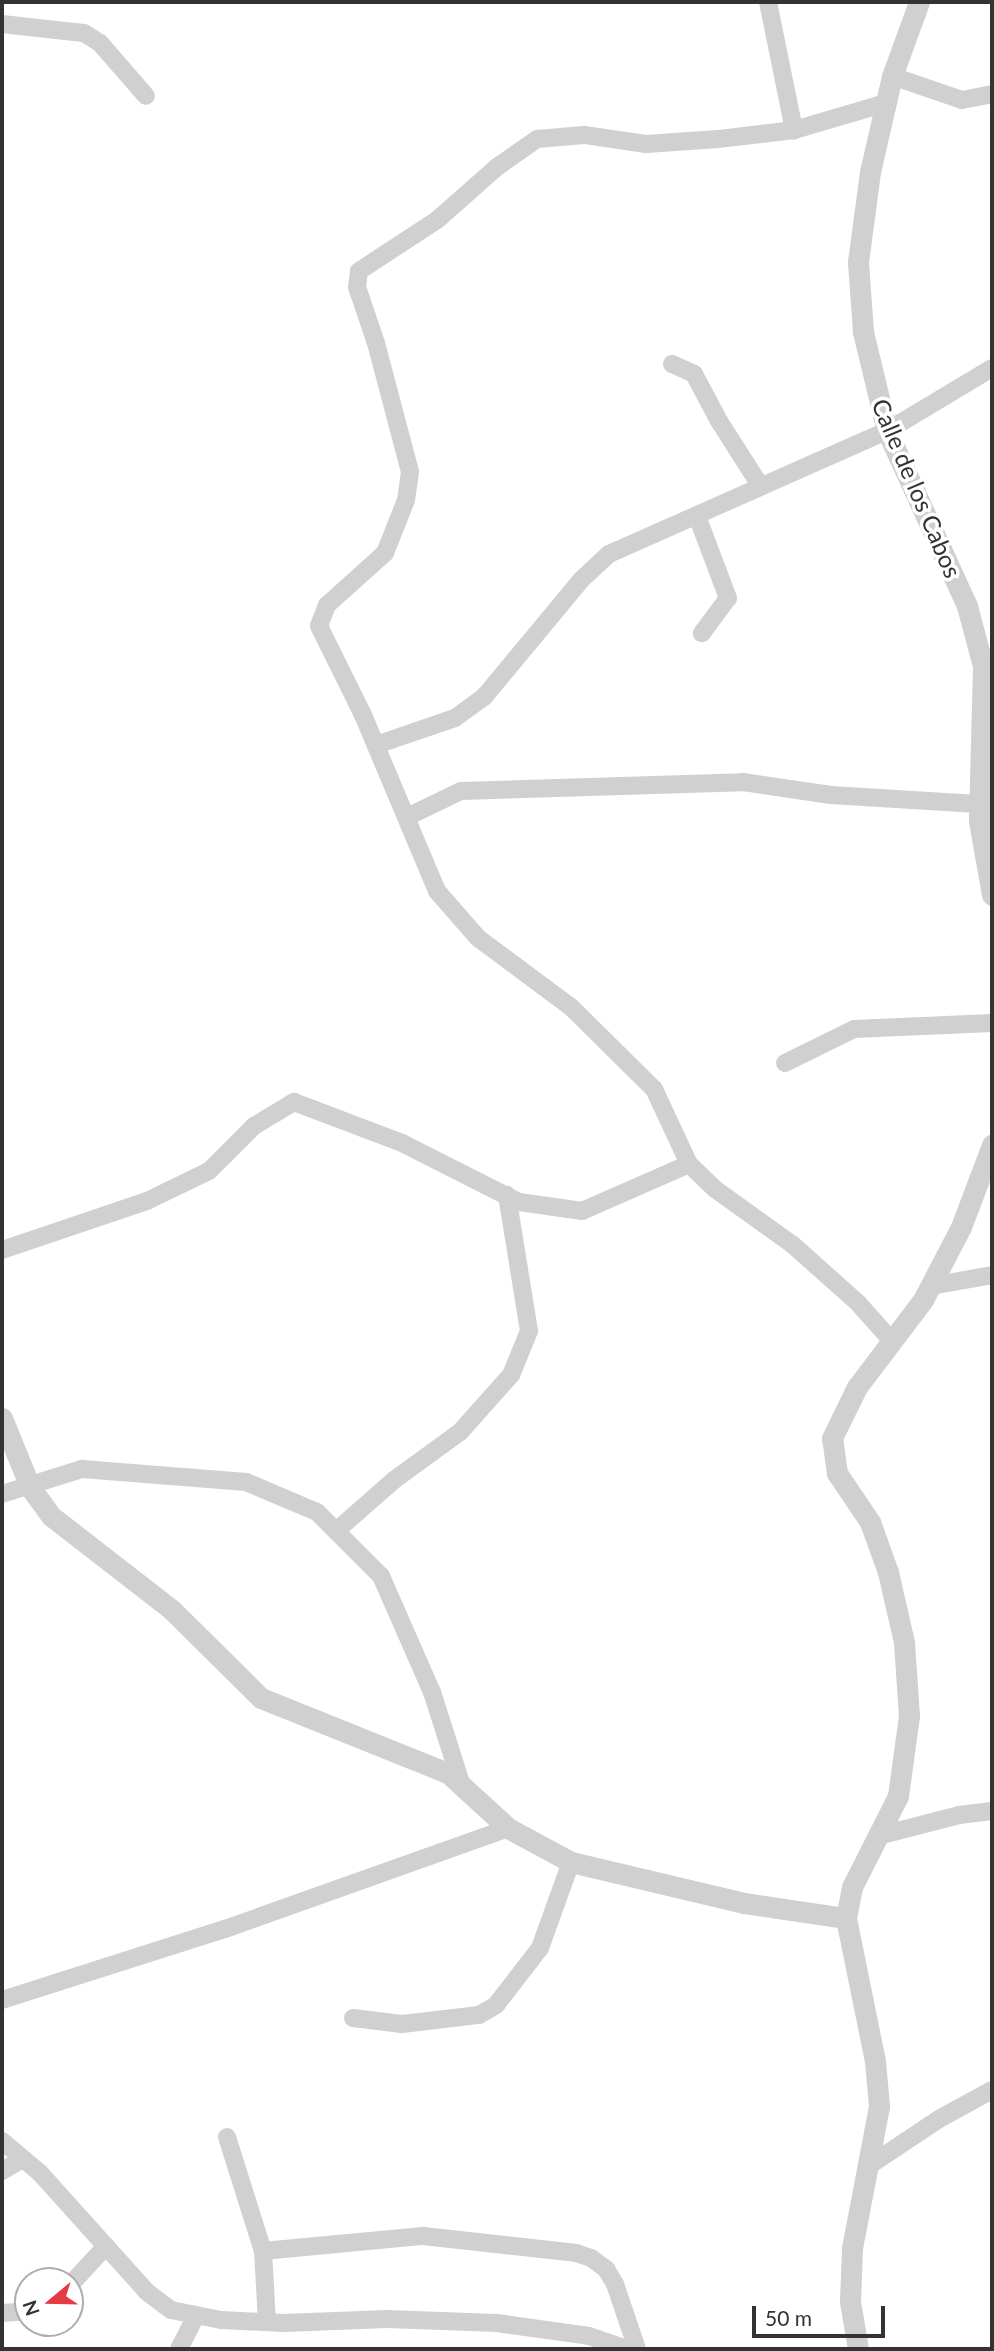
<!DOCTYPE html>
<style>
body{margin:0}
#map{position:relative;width:994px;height:2351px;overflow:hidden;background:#fff;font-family:Lato,sans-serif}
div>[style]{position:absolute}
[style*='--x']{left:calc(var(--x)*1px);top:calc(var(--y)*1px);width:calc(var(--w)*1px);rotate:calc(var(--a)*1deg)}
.minor>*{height:18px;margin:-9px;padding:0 9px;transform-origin:9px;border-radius:9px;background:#d0d0d0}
.tertiary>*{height:21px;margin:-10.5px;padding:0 10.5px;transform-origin:10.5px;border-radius:10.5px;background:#d0d0d0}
span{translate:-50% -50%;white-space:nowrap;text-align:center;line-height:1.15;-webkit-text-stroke:7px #fff;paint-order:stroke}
.street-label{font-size:24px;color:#333}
.frame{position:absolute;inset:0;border:4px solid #333;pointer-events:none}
.north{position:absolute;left:14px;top:2267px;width:70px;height:70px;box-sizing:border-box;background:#fff;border:2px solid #adadad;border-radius:50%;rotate:251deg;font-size:19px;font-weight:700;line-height:28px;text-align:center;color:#333}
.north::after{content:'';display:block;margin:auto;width:24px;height:32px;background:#e63946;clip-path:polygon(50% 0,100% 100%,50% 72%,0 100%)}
.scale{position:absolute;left:752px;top:2306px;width:133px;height:32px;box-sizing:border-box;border:4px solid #333;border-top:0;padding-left:9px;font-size:21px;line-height:24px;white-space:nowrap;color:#333;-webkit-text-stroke:5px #fff;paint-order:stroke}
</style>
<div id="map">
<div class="minor">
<div style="--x:768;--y:2;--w:131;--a:78.5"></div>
<div style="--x:2;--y:24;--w:82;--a:6.3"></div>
<div style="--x:84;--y:33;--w:19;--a:32"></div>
<div style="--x:100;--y:43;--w:70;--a:49"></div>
<div style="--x:892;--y:76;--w:74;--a:18.9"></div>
<div style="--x:962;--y:100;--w:31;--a:-11"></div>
<div style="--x:886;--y:103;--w:96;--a:163.6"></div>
<div style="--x:794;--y:130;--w:77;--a:173.2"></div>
<div style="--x:718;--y:139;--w:72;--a:176"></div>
<div style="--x:646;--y:144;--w:63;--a:-171.7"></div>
<div style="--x:584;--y:135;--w:47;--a:175.1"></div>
<div style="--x:537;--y:139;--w:49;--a:145"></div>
<div style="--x:497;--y:167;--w:80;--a:138.5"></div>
<div style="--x:437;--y:220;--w:93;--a:146.8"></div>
<div style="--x:359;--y:271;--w:16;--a:97"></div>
<div style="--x:357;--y:287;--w:59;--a:71.3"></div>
<div style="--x:376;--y:343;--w:133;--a:75.2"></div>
<div style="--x:410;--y:472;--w:28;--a:98"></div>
<div style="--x:406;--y:500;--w:57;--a:111.6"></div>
<div style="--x:385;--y:553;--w:78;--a:138.1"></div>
<div style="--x:327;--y:605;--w:22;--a:111"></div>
<div style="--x:319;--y:626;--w:99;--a:63.7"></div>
<div style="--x:363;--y:715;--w:191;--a:67.2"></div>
<div style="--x:437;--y:891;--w:62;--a:48.9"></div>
<div style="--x:478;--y:938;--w:116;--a:36.6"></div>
<div style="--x:571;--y:1007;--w:117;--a:44.7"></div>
<div style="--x:654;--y:1089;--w:83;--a:65"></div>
<div style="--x:689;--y:1164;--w:36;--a:44"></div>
<div style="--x:715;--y:1189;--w:96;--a:35.7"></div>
<div style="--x:793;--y:1245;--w:87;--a:41.7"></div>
<div style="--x:858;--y:1303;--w:50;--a:48.3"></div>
<div style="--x:672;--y:364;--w:24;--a:24"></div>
<div style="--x:694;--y:374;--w:53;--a:62"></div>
<div style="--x:719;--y:421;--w:76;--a:57.4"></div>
<div style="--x:697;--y:516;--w:88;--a:69.3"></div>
<div style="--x:728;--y:598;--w:44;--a:126.6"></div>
<div style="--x:376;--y:745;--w:83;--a:-18.9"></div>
<div style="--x:455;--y:718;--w:36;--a:-36"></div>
<div style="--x:484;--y:697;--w:152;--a:-50.3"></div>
<div style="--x:581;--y:580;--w:38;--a:-43"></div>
<div style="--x:609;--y:554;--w:304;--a:-23.9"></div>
<div style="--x:887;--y:431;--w:122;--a:-31"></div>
<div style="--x:407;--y:817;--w:60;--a:-25.7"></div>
<div style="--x:461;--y:791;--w:282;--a:-1.8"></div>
<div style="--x:743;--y:782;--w:89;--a:8.4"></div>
<div style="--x:831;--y:795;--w:147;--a:3.5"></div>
<div style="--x:785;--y:1063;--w:77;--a:-26.2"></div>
<div style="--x:854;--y:1029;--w:138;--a:-2.5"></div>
<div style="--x:2;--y:1250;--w:153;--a:-18.7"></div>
<div style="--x:147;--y:1201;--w:69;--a:-25.8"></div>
<div style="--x:209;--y:1171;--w:64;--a:-45"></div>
<div style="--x:254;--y:1126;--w:47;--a:-31"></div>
<div style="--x:294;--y:1102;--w:116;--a:20.8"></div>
<div style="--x:402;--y:1143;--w:131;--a:26.8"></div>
<div style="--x:519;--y:1202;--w:64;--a:8.1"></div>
<div style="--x:582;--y:1211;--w:117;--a:-23.7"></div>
<div style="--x:931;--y:1286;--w:62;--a:-10.2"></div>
<div style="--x:2;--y:1494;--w:84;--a:-17.4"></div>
<div style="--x:82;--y:1469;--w:165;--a:4.5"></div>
<div style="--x:246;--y:1482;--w:77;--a:22.9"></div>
<div style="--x:317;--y:1512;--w:91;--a:45"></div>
<div style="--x:381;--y:1576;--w:127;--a:66.3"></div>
<div style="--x:432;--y:1692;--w:99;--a:72.3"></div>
<div style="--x:336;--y:1531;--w:77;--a:-41.3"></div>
<div style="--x:394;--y:1480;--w:82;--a:-36"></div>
<div style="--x:460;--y:1432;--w:76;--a:-48.2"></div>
<div style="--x:511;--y:1375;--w:48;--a:-67.8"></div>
<div style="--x:529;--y:1331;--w:138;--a:-99.2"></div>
<div style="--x:878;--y:1836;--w:84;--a:-14.5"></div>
<div style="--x:959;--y:1815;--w:33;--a:-7"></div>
<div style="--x:2;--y:2000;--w:234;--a:-17.7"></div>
<div style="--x:225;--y:1929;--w:300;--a:-19.6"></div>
<div style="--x:353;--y:2018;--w:49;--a:7"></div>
<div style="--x:402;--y:2024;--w:78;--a:-6.7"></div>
<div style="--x:479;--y:2015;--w:20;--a:-30"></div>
<div style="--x:496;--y:2005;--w:72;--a:-52.3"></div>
<div style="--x:540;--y:1948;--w:91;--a:-70.2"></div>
<div style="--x:227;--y:2137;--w:120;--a:72.5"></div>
<div style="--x:263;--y:2251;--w:71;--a:86.8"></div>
<div style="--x:2;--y:2141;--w:50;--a:40.1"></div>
<div style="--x:40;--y:2173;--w:160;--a:48"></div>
<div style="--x:147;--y:2292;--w:30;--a:37"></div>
<div style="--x:171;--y:2310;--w:51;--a:11.3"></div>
<div style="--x:221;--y:2320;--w:63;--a:2.7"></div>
<div style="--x:284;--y:2323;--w:103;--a:-2.2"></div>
<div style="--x:387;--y:2319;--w:110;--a:2.1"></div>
<div style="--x:497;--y:2323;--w:93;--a:8"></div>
<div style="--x:589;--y:2336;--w:40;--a:18.9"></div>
<div style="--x:870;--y:2165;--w:83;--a:-33.7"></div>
<div style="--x:939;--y:2119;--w:60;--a:-28.7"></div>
<div style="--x:2;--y:2171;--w:24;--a:-30"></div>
<div style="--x:263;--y:2251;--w:161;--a:-5.4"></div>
<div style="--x:423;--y:2236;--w:154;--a:6.3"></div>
<div style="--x:576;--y:2253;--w:16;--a:18"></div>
<div style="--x:591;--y:2258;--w:19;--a:36"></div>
<div style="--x:606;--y:2269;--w:17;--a:59"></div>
<div style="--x:615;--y:2284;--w:69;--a:71.3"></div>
<div style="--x:70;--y:2285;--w:53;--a:-47.3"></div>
<div style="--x:2;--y:2313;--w:26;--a:-4"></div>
<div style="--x:179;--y:2349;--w:38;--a:-63"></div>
</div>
<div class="tertiary">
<div style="--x:919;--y:2;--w:79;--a:110"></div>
<div style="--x:892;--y:76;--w:98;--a:102.9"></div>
<div style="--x:870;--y:172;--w:91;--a:97.6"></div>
<div style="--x:858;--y:262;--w:70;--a:85.9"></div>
<div style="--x:863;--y:332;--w:102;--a:76.4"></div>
<div style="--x:887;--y:431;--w:192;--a:65.4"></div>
<div style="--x:967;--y:606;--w:62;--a:75.1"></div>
<div style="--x:983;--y:666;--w:155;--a:91.5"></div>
<div style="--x:979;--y:821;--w:75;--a:80"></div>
<div style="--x:2;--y:1418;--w:74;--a:67.9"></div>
<div style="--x:30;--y:1487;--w:36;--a:54"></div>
<div style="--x:51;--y:1516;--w:153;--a:37.8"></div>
<div style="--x:172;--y:1610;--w:125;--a:44.7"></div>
<div style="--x:261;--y:1698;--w:201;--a:21.9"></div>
<div style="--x:448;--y:1773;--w:81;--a:42.5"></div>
<div style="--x:508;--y:1828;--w:72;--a:28.4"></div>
<div style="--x:571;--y:1862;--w:178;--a:13.3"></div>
<div style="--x:744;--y:1903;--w:103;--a:8.4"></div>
<div style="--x:858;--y:2349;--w:49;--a:-99.5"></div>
<div style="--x:850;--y:2301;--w:53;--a:-87.8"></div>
<div style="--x:852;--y:2248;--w:145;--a:-79.2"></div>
<div style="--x:879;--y:2106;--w:45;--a:-95.1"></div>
<div style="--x:875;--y:2061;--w:146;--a:-101.5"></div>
<div style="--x:846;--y:1918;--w:32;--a:-79"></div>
<div style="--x:852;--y:1887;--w:102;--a:-63.2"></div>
<div style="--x:898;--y:1796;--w:81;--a:-82.2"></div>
<div style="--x:909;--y:1716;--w:74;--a:-93.9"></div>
<div style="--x:904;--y:1642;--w:72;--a:-102.9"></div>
<div style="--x:888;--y:1572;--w:53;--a:-109.8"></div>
<div style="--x:870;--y:1522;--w:59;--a:-124"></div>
<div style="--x:837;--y:1473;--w:35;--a:-98"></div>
<div style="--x:832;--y:1438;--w:57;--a:-63.9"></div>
<div style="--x:857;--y:1387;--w:109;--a:-52.8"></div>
<div style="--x:923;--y:1300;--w:82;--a:-62.5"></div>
<div style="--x:961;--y:1227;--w:88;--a:-69.3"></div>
</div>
<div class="street-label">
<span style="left:917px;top:488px;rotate:67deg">Calle de los Cabos</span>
</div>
<div class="frame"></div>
<div class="north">N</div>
<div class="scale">50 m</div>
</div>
